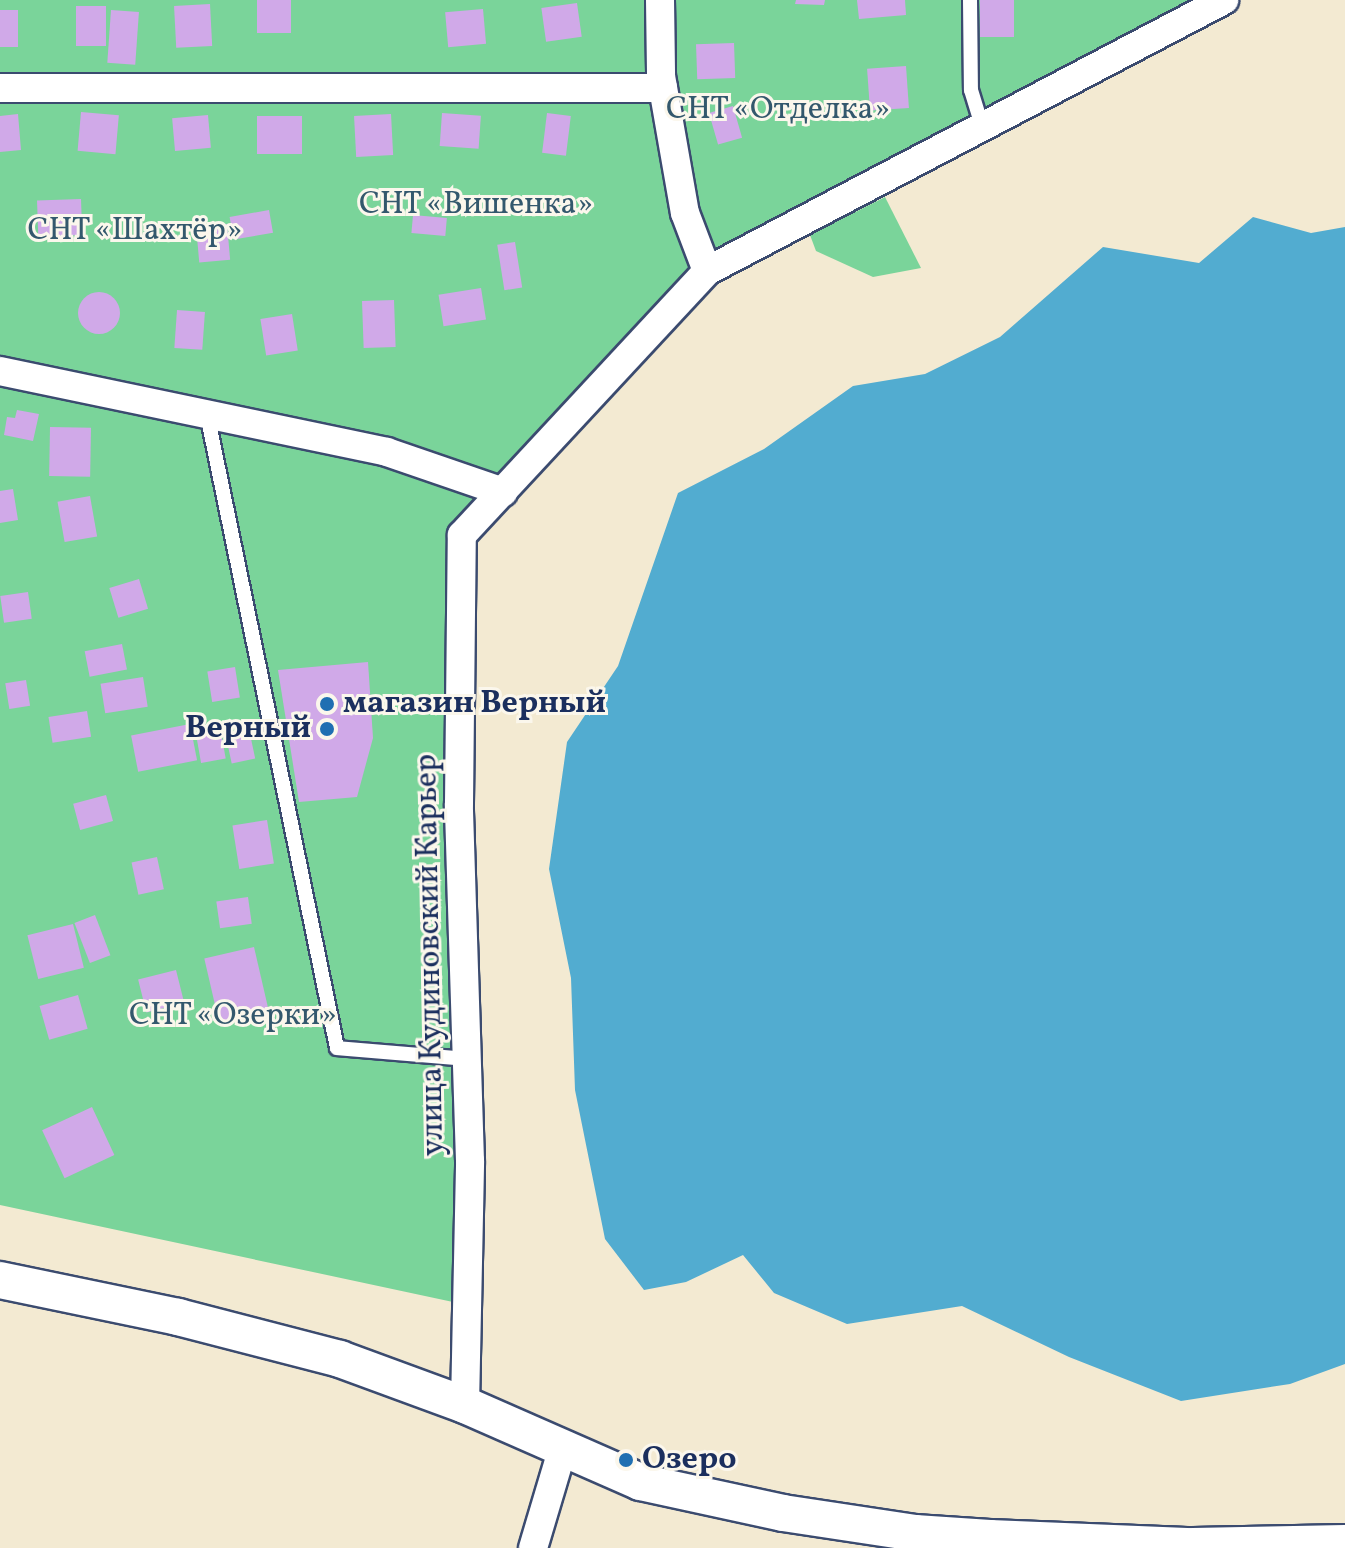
<!DOCTYPE html>
<meta charset="utf-8">
<style>
body{margin:0}
#map{position:relative;width:1345px;height:1548px;overflow:hidden;background:#f3ead2;font-family:Vollkorn,serif}
div>[style]{position:absolute}
[style*='--x']{left:calc(var(--x)*1px);top:calc(var(--y)*1px);width:calc(var(--w)*1px);rotate:calc(var(--a)*1deg)}
.green>*{inset:0;background:#7ad49a}
.water>*{inset:0;background:#52acd0}
.building>*{inset:0;background:#d0a9e8;transform-origin:0 0}
.round{border-radius:50%}
.roads{filter:drop-shadow(2px 0 #3b4b6f) drop-shadow(-2px 0 #3b4b6f) drop-shadow(0 2px #3b4b6f) drop-shadow(0 -2px #3b4b6f)}
.service>*{height:14px;margin:-7px;padding:0 7px;transform-origin:7px;border-radius:7px;background:#fff}
.minor>*{height:28px;margin:-14px;padding:0 14px;transform-origin:14px;border-radius:14px;background:#fff}
.tertiary>*{height:36px;margin:-18px;padding:0 18px;transform-origin:18px;border-radius:18px;background:#fff}
.dots>*{width:22px;height:22px;translate:-50% -50%;box-sizing:border-box;border:4px solid #fbf7ec;border-radius:50%}
span{translate:-50% -50%;white-space:nowrap;text-align:center;line-height:1.15;-webkit-text-stroke:6px #fbf7ec;paint-order:stroke}
.park-label{font-size:32px;color:#33586d}
.poi-label{font-size:32px;color:#1b2f5e;font-weight:700}
.left{translate:0 -50%;text-align:left}
.right{translate:-100% -50%;text-align:right}
.street-label{font-size:32px;color:#1b2f5e}
</style>
<div id="map">
<div class="green">
<div style="clip-path:polygon(0 0,1224px 0,707px 271px,462px 535px,467px 1305px,0 1205px)"></div>
<div style="clip-path:polygon(885px 197px,921px 268px,873px 277px,816px 251px,810px 235px)"></div>
</div>
<div class="water">
<div style="clip-path:polygon(1253px 217px,1311px 233px,1345px 227px,1345px 1364px,1290px 1384px,1181px 1401px,1069px 1357px,962px 1306px,847px 1324px,774px 1293px,743px 1255px,686px 1282px,644px 1290px,605px 1239px,575px 1090px,571px 978px,549px 869px,567px 742px,618px 666px,678px 493px,764px 449px,853px 386px,925px 374px,1000px 337px,1103px 247px,1199px 263px)"></div>
</div>
<div class="building">
<div style="left:257px;top:0;width:34px;height:33px"></div>
<div style="clip-path:polygon(796px 0,825px 0,824px 5px,795px 4px)"></div>
<div style="clip-path:polygon(857px 0,905px 0,906px 15px,859px 19px)"></div>
<div style="left:980px;top:0;width:34px;height:37px"></div>
<div style="left:577px;top:3px;width:34px;height:36px;rotate:82deg"></div>
<div style="left:210px;top:4px;width:42px;height:36px;rotate:87deg"></div>
<div style="left:76px;top:6px;width:30px;height:40px"></div>
<div style="left:483px;top:9px;width:35px;height:38px;rotate:85deg"></div>
<div style="left:0;top:10px;width:18px;height:37px"></div>
<div style="left:111px;top:10px;width:28px;height:53px;rotate:4deg"></div>
<div style="left:734px;top:43px;width:35px;height:38px;rotate:88deg"></div>
<div style="left:906px;top:66px;width:42px;height:39px;rotate:86deg"></div>
<div style="left:733px;top:106px;width:33px;height:25px;rotate:74deg"></div>
<div style="left:81px;top:112px;width:38px;height:39px;rotate:5deg"></div>
<div style="left:442px;top:113px;width:39px;height:33px;rotate:4deg"></div>
<div style="left:547px;top:113px;width:24px;height:40px;rotate:7deg"></div>
<div style="clip-path:polygon(18px 114px,21px 150px,0 152px,0 116px)"></div>
<div style="left:391px;top:114px;width:41px;height:37px;rotate:87deg"></div>
<div style="left:208px;top:115px;width:33px;height:36px;rotate:85deg"></div>
<div style="left:257px;top:116px;width:45px;height:38px"></div>
<div style="left:81px;top:199px;width:36px;height:44px;rotate:88deg"></div>
<div style="left:269px;top:210px;width:23px;height:40px;rotate:80deg"></div>
<div style="left:413px;top:215px;width:34px;height:18px;rotate:5deg"></div>
<div style="left:227px;top:224px;width:36px;height:31px;rotate:85deg"></div>
<div style="left:515px;top:242px;width:46px;height:18px;rotate:81deg"></div>
<div style="left:481px;top:288px;width:32px;height:43px;rotate:81deg"></div>
<div class="round" style="left:78px;top:292px;width:42px;height:42px"></div>
<div style="left:394px;top:300px;width:47px;height:32px;rotate:88deg"></div>
<div style="left:177px;top:310px;width:28px;height:38px;rotate:4deg"></div>
<div style="left:292px;top:314px;width:37px;height:32px;rotate:81deg"></div>
<div style="clip-path:polygon(17px 410px,39px 414px,33px 441px,4px 435px,7px 417px,15px 418px)"></div>
<div style="left:50px;top:427px;width:41px;height:49px;rotate:1deg"></div>
<div style="clip-path:polygon(13px 489px,18px 520px,0 523px,0 491px)"></div>
<div style="left:90px;top:496px;width:41px;height:33px;rotate:80deg"></div>
<div style="left:139px;top:579px;width:31px;height:31px;rotate:73deg"></div>
<div style="left:28px;top:592px;width:27px;height:28px;rotate:82deg"></div>
<div style="left:122px;top:644px;width:26px;height:38px;rotate:79deg"></div>
<div style="clip-path:polygon(368px 662px,373px 738px,357px 797px,299px 802px,278px 670px)"></div>
<div style="left:235px;top:667px;width:31px;height:28px;rotate:81deg"></div>
<div style="left:143px;top:677px;width:30px;height:43px;rotate:81deg"></div>
<div style="left:26px;top:680px;width:26px;height:21px;rotate:81deg"></div>
<div style="left:87px;top:711px;width:26px;height:39px;rotate:81deg"></div>
<div style="left:190px;top:724px;width:37px;height:60px;rotate:79deg"></div>
<div style="left:221px;top:732px;width:27px;height:25px;rotate:80deg"></div>
<div style="left:250px;top:734px;width:25px;height:24px;rotate:78deg"></div>
<div style="left:106px;top:795px;width:27px;height:34px;rotate:75deg"></div>
<div style="left:267px;top:820px;width:44px;height:35px;rotate:81deg"></div>
<div style="left:157px;top:857px;width:33px;height:26px;rotate:78deg"></div>
<div style="left:248px;top:897px;width:27px;height:32px;rotate:82deg"></div>
<div style="left:95px;top:915px;width:43px;height:22px;rotate:69deg"></div>
<div style="left:73px;top:924px;width:45px;height:47px;rotate:76deg"></div>
<div style="left:254px;top:947px;width:66px;height:51px;rotate:77deg"></div>
<div style="left:176px;top:970px;width:34px;height:39px;rotate:76deg"></div>
<div style="left:78px;top:995px;width:35px;height:40px;rotate:74deg"></div>
<div style="left:92px;top:1107px;width:53px;height:55px;rotate:65deg"></div>
</div>
<div class="roads">
<div class="service">
<div style="--x:970;--y:0;--w:90;--a:89.4"></div>
<div style="--x:971;--y:90;--w:39;--a:73"></div>
<div style="--x:207;--y:414;--w:647;--a:78.41"></div>
<div style="--x:337;--y:1048;--w:130;--a:4.8"></div>
</div>
<div class="minor">
<div style="--x:660;--y:0;--w:76;--a:89.2"></div>
<div style="--x:661;--y:76;--w:139;--a:80.1"></div>
<div style="--x:685;--y:213;--w:62;--a:69.2"></div>
<div style="--x:0;--y:88;--w:663;--a:0"></div>
<div style="--x:0;--y:371;--w:395;--a:11.8"></div>
<div style="--x:387;--y:452;--w:123;--a:19"></div>
<div style="--x:465;--y:1405;--w:244;--a:-88.8"></div>
<div style="--x:470;--y:1161;--w:357;--a:-91.8"></div>
<div style="--x:459;--y:804;--w:269;--a:-89.4"></div>
<div style="--x:462;--y:535;--w:360;--a:-47.1"></div>
<div style="--x:707;--y:271;--w:584;--a:-27.66"></div>
<div style="--x:533;--y:1548;--w:101;--a:-73.4"></div>
</div>
<div class="tertiary">
<div style="--x:0;--y:1280;--w:182;--a:11.7"></div>
<div style="--x:178;--y:1317;--w:167;--a:14.5"></div>
<div style="--x:340;--y:1359;--w:133;--a:20.2"></div>
<div style="--x:465;--y:1405;--w:191;--a:23.7"></div>
<div style="--x:640;--y:1482;--w:146;--a:12.2"></div>
<div style="--x:783;--y:1513;--w:134;--a:8.6"></div>
<div style="--x:915;--y:1533;--w:75;--a:3.8"></div>
<div style="--x:990;--y:1538;--w:203;--a:2.3"></div>
<div style="--x:1193;--y:1546;--w:152;--a:-1.1"></div>
</div>
</div>
<div class="dots">
<div style="left:327px;top:704px;background:#1f6fb2"></div>
<div style="left:327px;top:729px;background:#1f6fb2"></div>
<div style="left:626px;top:1460px;background:#1f6fb2"></div>
</div>
<div class="park-label">
<span style="left:778px;top:110px">СНТ «Отделка»</span>
<span style="left:476px;top:205px">СНТ «Вишенка»</span>
<span style="left:135px;top:231px">СНТ «Шахтёр»</span>
<span style="left:233px;top:1016px">СНТ «Озерки»</span>
</div>
<div class="poi-label">
<span class="left" style="left:343px;top:704px">магазин Верный</span>
<span class="right" style="left:311px;top:729px">Верный</span>
<span class="left" style="left:642px;top:1460px">Озеро</span>
</div>
<div class="street-label">
<span style="left:431px;top:955px;rotate:-91deg">улица Кудиновский Карьер</span>
</div>
</div>
